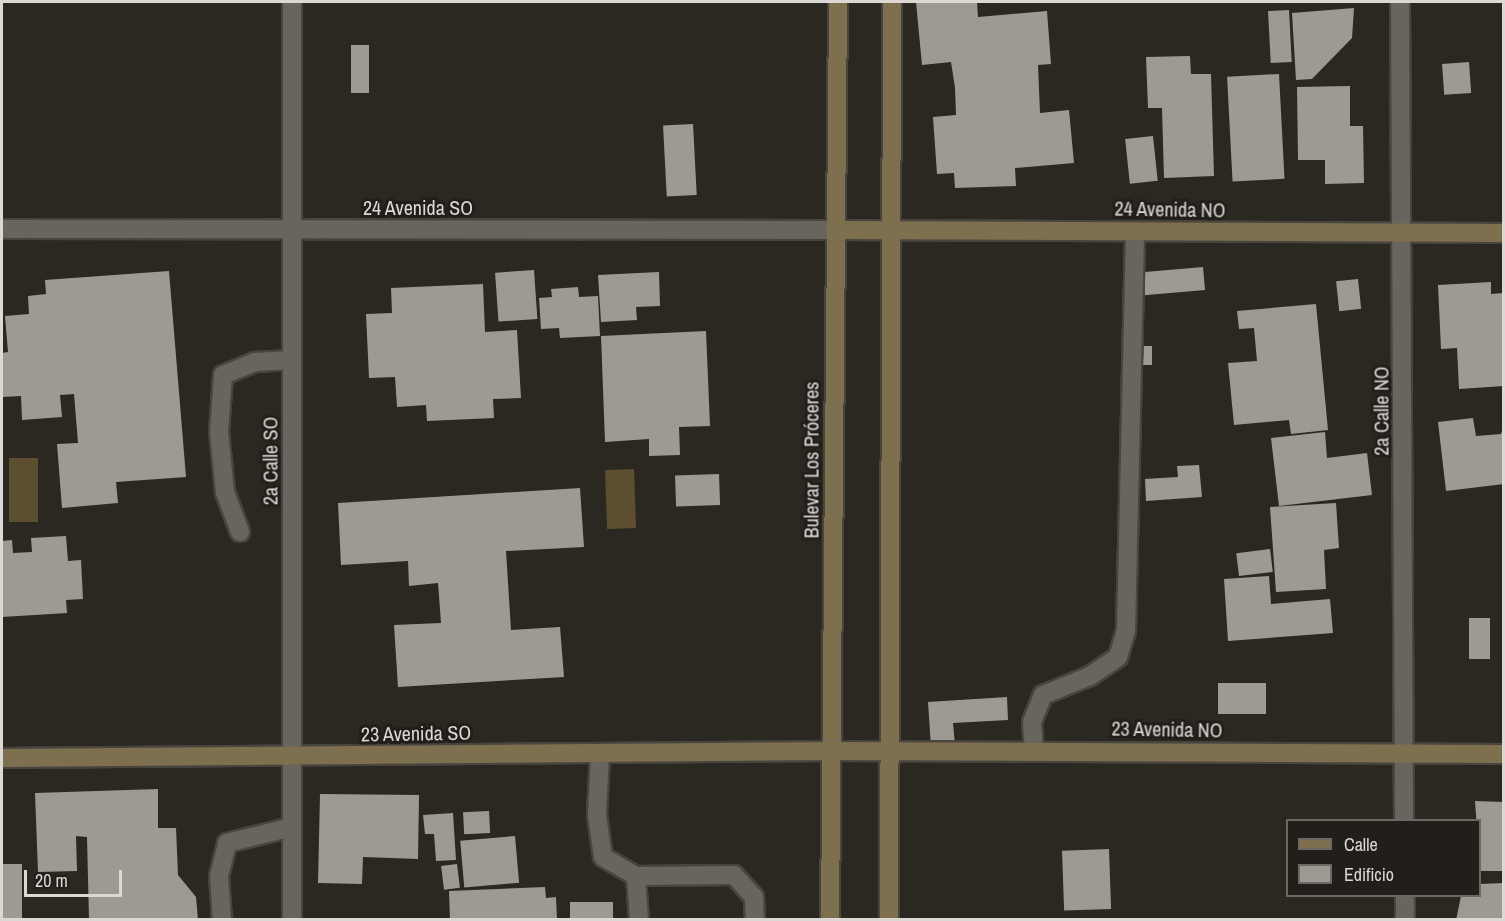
<!DOCTYPE html>
<meta charset="utf-8">
<style>
body{margin:0}
#map{position:relative;width:1505px;height:921px;overflow:hidden;background:#2b2822;font-family:"Archivo Narrow",sans-serif}
div>[style]{position:absolute}
[style*='--x']{left:calc(var(--x)*1px);top:calc(var(--y)*1px);width:calc(var(--w)*1px);rotate:calc(var(--a)*1deg)}
.water>*{inset:0;background:#5e4e30;transform-origin:0 0}
.building>*{inset:0;background:#9e9a93;transform-origin:0 0}
.roads{filter:drop-shadow(2px 0 #484540) drop-shadow(-2px 0 #484540) drop-shadow(0 2px #484540) drop-shadow(0 -2px #484540)}
.lane>*{height:18px;margin:-9px;padding:0 9px;transform-origin:9px;border-radius:9px;background:#68655e}
.street>*{height:18px;margin:-9px;padding:0 9px;transform-origin:9px;border-radius:9px;background:#68655e}
.secondary>*{height:18px;margin:-9px;padding:0 9px;transform-origin:9px;border-radius:9px;background:#7e6f4f}
span{translate:-50% -50%;white-space:nowrap;text-align:center;line-height:1.15;-webkit-text-stroke:6px #221e19;paint-order:stroke}
.street-label{font-size:20px;color:#dcd9d5}
.frame{position:absolute;inset:0;border:3px solid #dcd9d5;pointer-events:none}
.legend{position:absolute;left:1286px;top:819px;width:195px;height:78px;box-sizing:border-box;background:#221e19;border:2px solid #6c6964;margin:0;padding:8px 10px;list-style:none;font-size:18px;color:#dcd9d5}
.legend li{display:flex;align-items:center;gap:12px;height:30px}
.legend b{width:30px;border:2px solid #6c6964}
.scale{position:absolute;left:24px;top:870px;width:98px;height:27px;box-sizing:border-box;border:3px solid #dcd9d5;border-top:0;padding-left:8px;font-size:18px;line-height:21px;white-space:nowrap;color:#dcd9d5;-webkit-text-stroke:4px #221e19;paint-order:stroke}
</style>
<div id="map">
<div class="water">
<div style="left:9px;top:458px;width:29px;height:64px"></div>
<div style="left:634px;top:469px;width:59px;height:29px;rotate:88deg"></div>
</div>
<div class="building">
<div style="clip-path:polygon(916px 2px,977px 2px,978px 17px,1047px 11px,1051px 64px,1038px 65px,1040px 113px,1069px 110px,1074px 163px,1015px 168px,1016px 186px,955px 188px,954px 173px,937px 174px,933px 117px,956px 115px,955px 88px,951px 62px,922px 65px)"></div>
<div style="clip-path:polygon(1354px 8px,1352px 38px,1312px 79px,1296px 80px,1292px 13px)"></div>
<div style="left:1289px;top:10px;width:52px;height:21px;rotate:87deg"></div>
<div style="left:351px;top:45px;width:18px;height:48px"></div>
<div style="clip-path:polygon(1190px 56px,1191px 74px,1211px 74px,1214px 176px,1164px 178px,1162px 108px,1148px 108px,1146px 57px)"></div>
<div style="left:1469px;top:62px;width:31px;height:27px;rotate:86deg"></div>
<div style="left:1279px;top:74px;width:105px;height:52px;rotate:87deg"></div>
<div style="clip-path:polygon(1350px 86px,1350px 126px,1363px 126px,1364px 183px,1325px 184px,1325px 160px,1298px 160px,1297px 87px)"></div>
<div style="left:693px;top:124px;width:71px;height:30px;rotate:87deg"></div>
<div style="left:1153px;top:136px;width:45px;height:28px;rotate:84deg"></div>
<div style="left:1203px;top:267px;width:23px;height:64px;rotate:85deg"></div>
<div style="left:534px;top:270px;width:49px;height:39px;rotate:86deg"></div>
<div style="clip-path:polygon(169px 271px,186px 477px,116px 482px,118px 503px,62px 508px,57px 444px,78px 443px,74px 394px,60px 395px,62px 417px,22px 420px,21px 396px,2px 397px,2px 353px,8px 352px,5px 316px,29px 314px,28px 296px,46px 294px,45px 280px)"></div>
<div style="clip-path:polygon(659px 272px,660px 306px,636px 307px,637px 320px,601px 322px,598px 275px)"></div>
<div style="left:1358px;top:279px;width:30px;height:22px;rotate:84deg"></div>
<div style="clip-path:polygon(1491px 282px,1491px 294px,1504px 293px,1504px 386px,1459px 389px,1457px 348px,1441px 349px,1438px 285px)"></div>
<div style="clip-path:polygon(483px 284px,485px 332px,517px 330px,521px 398px,493px 399px,494px 418px,427px 421px,426px 405px,397px 407px,395px 377px,369px 378px,366px 314px,392px 313px,391px 288px)"></div>
<div style="clip-path:polygon(578px 287px,579px 297px,598px 296px,600px 336px,560px 338px,559px 328px,541px 329px,539px 298px,552px 297px,551px 289px)"></div>
<div style="clip-path:polygon(1316px 304px,1328px 430px,1291px 434px,1289px 420px,1234px 425px,1228px 363px,1257px 361px,1254px 328px,1239px 329px,1237px 311px)"></div>
<div style="clip-path:polygon(706px 331px,710px 426px,679px 427px,680px 455px,649px 456px,649px 439px,605px 442px,601px 336px)"></div>
<div style="left:1139px;top:346px;width:13px;height:19px"></div>
<div style="clip-path:polygon(1473px 418px,1476px 436px,1501px 434px,1504px 425px,1504px 484px,1446px 491px,1438px 422px)"></div>
<div style="clip-path:polygon(1325px 432px,1327px 458px,1367px 453px,1372px 495px,1279px 506px,1271px 438px)"></div>
<div style="clip-path:polygon(1199px 465px,1202px 497px,1146px 501px,1145px 479px,1178px 477px,1177px 466px)"></div>
<div style="left:719px;top:474px;width:31px;height:44px;rotate:88deg"></div>
<div style="clip-path:polygon(580px 488px,584px 547px,506px 551px,511px 630px,560px 627px,564px 677px,398px 687px,394px 625px,441px 623px,438px 583px,409px 586px,408px 561px,341px 565px,338px 503px)"></div>
<div style="clip-path:polygon(1336px 503px,1339px 548px,1324px 550px,1326px 589px,1276px 592px,1270px 507px)"></div>
<div style="clip-path:polygon(66px 536px,68px 561px,81px 560px,83px 599px,66px 600px,67px 613px,2px 617px,2px 541px,12px 540px,13px 553px,32px 552px,31px 538px)"></div>
<div style="left:1270px;top:549px;width:23px;height:34px;rotate:83deg"></div>
<div style="clip-path:polygon(1269px 576px,1271px 604px,1330px 599px,1333px 633px,1228px 641px,1224px 579px)"></div>
<div style="left:1469px;top:618px;width:21px;height:41px"></div>
<div style="left:1218px;top:683px;width:48px;height:31px"></div>
<div style="clip-path:polygon(1007px 697px,1008px 720px,953px 723px,955px 745px,931px 747px,928px 702px)"></div>
<div style="clip-path:polygon(158px 789px,158px 828px,176px 828px,178px 875px,196px 897px,198px 920px,89px 920px,87px 837px,76px 836px,77px 871px,38px 872px,35px 793px)"></div>
<div style="clip-path:polygon(320px 794px,419px 795px,418px 859px,363px 857px,362px 884px,318px 883px)"></div>
<div style="clip-path:polygon(1475px 801px,1504px 802px,1504px 871px,1480px 871px)"></div>
<div style="left:489px;top:811px;width:22px;height:26px;rotate:87deg"></div>
<div style="clip-path:polygon(453px 813px,456px 860px,436px 861px,434px 834px,425px 834px,423px 815px)"></div>
<div style="left:515px;top:836px;width:47px;height:55px;rotate:85deg"></div>
<div style="left:1109px;top:849px;width:60px;height:47px;rotate:88deg"></div>
<div style="left:2px;top:864px;width:20px;height:56px"></div>
<div style="left:457px;top:864px;width:24px;height:16px;rotate:83deg"></div>
<div style="clip-path:polygon(1504px 883px,1504px 920px,1456px 920px,1461px 896px,1480px 896px,1480px 884px)"></div>
<div style="clip-path:polygon(545px 887px,546px 898px,556px 897px,557px 920px,450px 920px,449px 891px)"></div>
<div style="left:613px;top:902px;width:18px;height:43px;rotate:90deg"></div>
</div>
<div class="roads">
<div class="lane">
<div style="--x:240;--y:532;--w:43;--a:-110.6"></div>
<div style="--x:225;--y:492;--w:60;--a:-95.7"></div>
<div style="--x:219;--y:432;--w:57;--a:-86"></div>
<div style="--x:223;--y:375;--w:35;--a:-22"></div>
<div style="--x:255;--y:362;--w:37;--a:-3"></div>
<div style="--x:1034;--y:751;--w:29;--a:-94"></div>
<div style="--x:1032;--y:722;--w:29;--a:-68"></div>
<div style="--x:1043;--y:695;--w:51;--a:-22"></div>
<div style="--x:1090;--y:676;--w:34;--a:-34"></div>
<div style="--x:1118;--y:657;--w:27;--a:-73"></div>
<div style="--x:1126;--y:631;--w:400;--a:-88.7"></div>
<div style="--x:600;--y:753;--w:62;--a:92.8"></div>
<div style="--x:597;--y:815;--w:42;--a:81.9"></div>
<div style="--x:603;--y:857;--w:38;--a:30"></div>
<div style="--x:636;--y:876;--w:98;--a:-0.6"></div>
<div style="--x:734;--y:875;--w:30;--a:48"></div>
<div style="--x:754;--y:897;--w:23;--a:88"></div>
<div style="--x:636;--y:876;--w:44;--a:86.1"></div>
<div style="--x:222;--y:920;--w:44;--a:-93.9"></div>
<div style="--x:219;--y:876;--w:34;--a:-76"></div>
<div style="--x:227;--y:843;--w:67;--a:-13.8"></div>
</div>
<div class="street">
<div style="--x:292;--y:2;--w:918;--a:90"></div>
<div style="--x:1400;--y:2;--w:818;--a:89.72"></div>
<div style="--x:2;--y:229;--w:833;--a:0.07"></div>
<div style="--x:1405;--y:896;--w:24;--a:90"></div>
</div>
<div class="secondary">
<div style="--x:835;--y:230;--w:669;--a:0.26"></div>
<div style="--x:2;--y:758;--w:829;--a:-0.48"></div>
<div style="--x:831;--y:751;--w:673;--a:0.26"></div>
<div style="--x:830;--y:920;--w:918;--a:-89.5"></div>
<div style="--x:889;--y:920;--w:918;--a:-89.81"></div>
</div>
</div>
<div class="street-label">
<span style="left:418px;top:207px">24 Avenida SO</span>
<span style="left:1170px;top:209px;rotate:1deg">24 Avenida NO</span>
<span style="left:1381px;top:411px;rotate:-90deg">2a Calle NO</span>
<span style="left:811px;top:460px;rotate:-90deg">Bulevar Los Próceres</span>
<span style="left:270px;top:461px;rotate:-90deg">2a Calle SO</span>
<span style="left:1167px;top:729px;rotate:1deg">23 Avenida NO</span>
<span style="left:416px;top:733px;rotate:-1deg">23 Avenida SO</span>
</div>
<div class="frame"></div>
<ul class="legend">
<li><b style="height:8px;background:#7e6f4f"></b>Calle</li>
<li><b style="height:16px;background:#9e9a93"></b>Edificio</li>
</ul>
<div class="scale">20 m</div>
</div>
